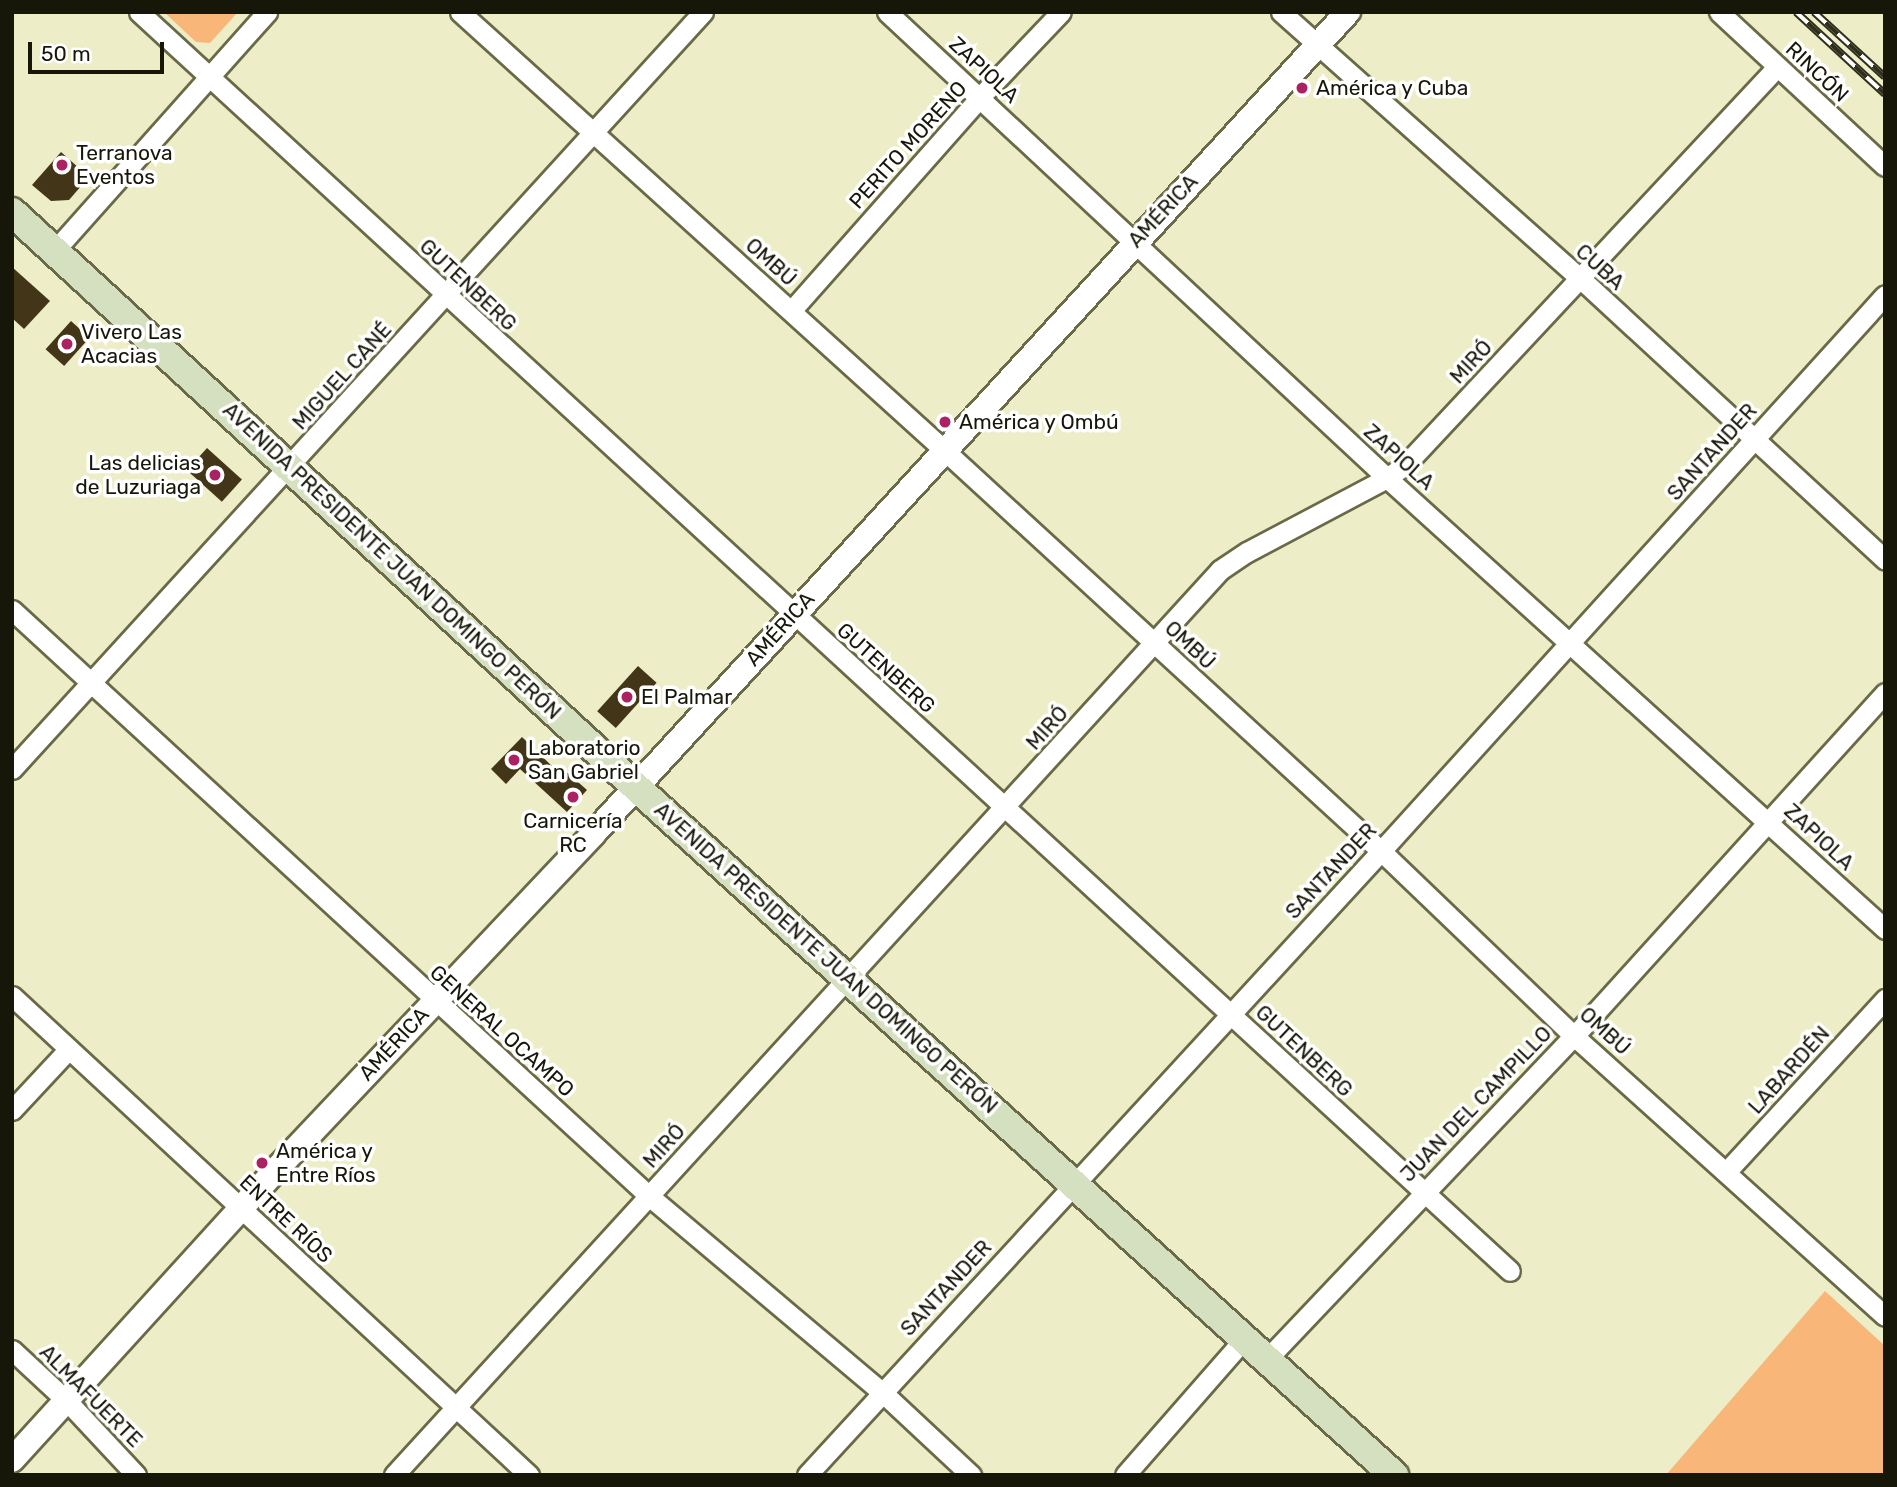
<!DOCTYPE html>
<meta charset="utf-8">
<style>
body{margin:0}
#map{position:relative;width:1897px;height:1487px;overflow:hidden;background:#ededc7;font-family:Rubik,sans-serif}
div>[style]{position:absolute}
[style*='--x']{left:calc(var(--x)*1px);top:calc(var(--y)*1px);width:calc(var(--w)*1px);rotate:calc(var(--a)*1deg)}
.green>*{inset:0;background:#f8b679}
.building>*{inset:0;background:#433618;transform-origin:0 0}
.roads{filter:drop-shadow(2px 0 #6a6948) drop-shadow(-2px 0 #6a6948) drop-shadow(0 2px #6a6948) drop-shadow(0 -2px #6a6948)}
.minor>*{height:19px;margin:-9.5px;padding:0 9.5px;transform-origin:9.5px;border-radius:9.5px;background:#fff}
.tertiary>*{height:24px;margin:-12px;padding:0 12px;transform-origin:12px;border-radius:12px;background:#fff}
.secondary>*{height:28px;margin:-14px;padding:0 14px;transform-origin:14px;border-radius:14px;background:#d4e0c0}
.rail>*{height:8px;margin-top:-4px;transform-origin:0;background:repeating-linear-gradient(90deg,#fff 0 16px,#2f2f1e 0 32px);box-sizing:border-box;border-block:2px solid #2f2f1e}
.dots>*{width:19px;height:19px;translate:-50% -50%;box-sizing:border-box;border:4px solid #fff;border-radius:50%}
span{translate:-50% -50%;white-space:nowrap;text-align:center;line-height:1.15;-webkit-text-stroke:7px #fff;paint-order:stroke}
.street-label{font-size:21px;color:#171709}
.poi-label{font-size:21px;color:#171709}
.left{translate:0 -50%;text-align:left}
.right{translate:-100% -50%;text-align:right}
.frame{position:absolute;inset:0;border:14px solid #171709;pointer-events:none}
.scale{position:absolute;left:28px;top:42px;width:136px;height:32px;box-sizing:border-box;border:4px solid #171709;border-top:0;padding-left:9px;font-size:21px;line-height:24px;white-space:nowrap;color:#171709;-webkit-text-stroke:5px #fff;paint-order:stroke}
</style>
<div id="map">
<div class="green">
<div style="clip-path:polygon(164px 12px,238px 12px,210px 43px,196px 42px)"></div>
<div style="clip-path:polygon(1825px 1291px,1885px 1346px,1885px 1475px,1666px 1475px)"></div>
</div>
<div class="building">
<div style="clip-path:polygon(61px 152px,89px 177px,69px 200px,51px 201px,32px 185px)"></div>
<div style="clip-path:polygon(12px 267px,50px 301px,24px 329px,12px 318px)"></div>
<div style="left:71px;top:321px;width:25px;height:38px;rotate:42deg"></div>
<div style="left:207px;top:448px;width:47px;height:30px;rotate:42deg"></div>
<div style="left:638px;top:666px;width:25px;height:61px;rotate:42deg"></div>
<div style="clip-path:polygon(522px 737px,556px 770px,560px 766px,587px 790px,567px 812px,520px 769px,506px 784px,491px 769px)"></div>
</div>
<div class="roads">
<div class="minor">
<div style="--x:139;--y:12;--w:1861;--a:42.56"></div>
<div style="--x:460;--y:12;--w:653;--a:42.14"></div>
<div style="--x:944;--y:450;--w:593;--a:42.54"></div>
<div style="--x:1381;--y:851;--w:267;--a:43.8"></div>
<div style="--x:1574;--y:1036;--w:418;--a:42"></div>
<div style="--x:887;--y:12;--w:683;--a:42.98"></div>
<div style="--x:1387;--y:478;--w:672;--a:42.16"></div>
<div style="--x:1281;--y:12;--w:402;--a:41.7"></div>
<div style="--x:1581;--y:279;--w:414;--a:42.7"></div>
<div style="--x:1719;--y:12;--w:226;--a:42.9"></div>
<div style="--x:55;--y:250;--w:319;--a:-48.3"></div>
<div style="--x:791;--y:311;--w:286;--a:-48.5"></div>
<div style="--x:980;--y:97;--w:117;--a:-46.4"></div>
<div style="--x:12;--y:610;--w:866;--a:42.61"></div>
<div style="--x:649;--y:1196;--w:304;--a:40.1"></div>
<div style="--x:882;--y:1392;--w:122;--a:43"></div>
<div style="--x:12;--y:769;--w:1025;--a:-47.61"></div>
<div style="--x:12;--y:996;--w:705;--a:42.82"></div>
<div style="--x:12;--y:1110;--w:82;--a:-47"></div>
<div style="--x:1727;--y:1171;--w:234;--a:-47.4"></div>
<div style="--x:12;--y:1350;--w:76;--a:42.9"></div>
<div style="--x:68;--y:1402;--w:100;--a:47"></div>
<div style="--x:1267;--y:1359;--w:446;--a:-46.5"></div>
<div style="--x:1574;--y:1036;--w:463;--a:-47.8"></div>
<div style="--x:394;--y:1475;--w:1225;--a:-47.61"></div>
<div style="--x:1220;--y:570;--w:32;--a:-34"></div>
<div style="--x:1247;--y:552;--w:158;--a:-27.9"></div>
<div style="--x:1387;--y:478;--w:24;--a:-36"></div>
<div style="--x:1406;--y:464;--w:543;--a:-46.94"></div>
<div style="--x:807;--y:1475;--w:848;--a:-47.39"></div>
<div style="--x:1381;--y:851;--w:750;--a:-47.81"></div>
<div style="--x:1125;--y:1475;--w:181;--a:-48.8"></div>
</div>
<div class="tertiary">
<div style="--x:12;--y:1460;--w:385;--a:-47.7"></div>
<div style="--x:271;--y:1175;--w:470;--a:-46.6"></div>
<div style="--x:594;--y:833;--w:1115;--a:-47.44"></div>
</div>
<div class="secondary">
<div style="--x:12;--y:212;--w:849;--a:42.66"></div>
<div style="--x:636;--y:787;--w:1024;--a:42.23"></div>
</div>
</div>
<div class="rail">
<div style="--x:1796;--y:12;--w:121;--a:42.7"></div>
<div style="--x:1814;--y:12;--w:96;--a:42.5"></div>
</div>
<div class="dots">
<div style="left:1302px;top:88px;background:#ac2161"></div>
<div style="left:62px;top:165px;background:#ac2161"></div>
<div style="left:67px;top:344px;background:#ac2161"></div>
<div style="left:945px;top:422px;background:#ac2161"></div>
<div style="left:215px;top:475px;background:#ac2161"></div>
<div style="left:627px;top:697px;background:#ac2161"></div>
<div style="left:514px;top:760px;background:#ac2161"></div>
<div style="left:573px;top:797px;background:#ac2161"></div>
<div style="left:262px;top:1163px;background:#ac2161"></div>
</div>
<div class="street-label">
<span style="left:984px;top:70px;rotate:43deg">ZAPIOLA</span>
<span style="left:1817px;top:72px;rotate:43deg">RINCÓN</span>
<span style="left:908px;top:145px;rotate:-48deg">PERITO MORENO</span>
<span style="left:1163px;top:211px;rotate:-47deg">AMÉRICA</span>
<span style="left:771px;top:262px;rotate:42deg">OMBÚ</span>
<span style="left:1600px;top:267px;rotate:42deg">CUBA</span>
<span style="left:468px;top:285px;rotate:43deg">GUTENBERG</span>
<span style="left:1471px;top:362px;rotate:-47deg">MIRÓ</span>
<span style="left:342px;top:376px;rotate:-48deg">MIGUEL CANÉ</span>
<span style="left:1712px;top:452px;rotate:-48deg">SANTANDER</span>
<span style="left:1399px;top:457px;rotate:42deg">ZAPIOLA</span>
<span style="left:392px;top:561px;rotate:43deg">AVENIDA PRESIDENTE JUAN DOMINGO PERÓN</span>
<span style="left:780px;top:629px;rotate:-48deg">AMÉRICA</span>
<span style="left:1190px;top:645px;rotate:43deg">OMBÚ</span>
<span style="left:886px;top:668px;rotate:42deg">GUTENBERG</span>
<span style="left:1047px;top:728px;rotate:-48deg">MIRÓ</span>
<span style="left:1819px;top:837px;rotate:43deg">ZAPIOLA</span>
<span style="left:1331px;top:871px;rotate:-47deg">SANTANDER</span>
<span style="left:826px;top:958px;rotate:42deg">AVENIDA PRESIDENTE JUAN DOMINGO PERÓN</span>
<span style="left:502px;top:1031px;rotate:42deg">GENERAL OCAMPO</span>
<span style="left:1605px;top:1031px;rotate:42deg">OMBÚ</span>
<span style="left:394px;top:1044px;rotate:-47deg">AMÉRICA</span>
<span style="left:1304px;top:1051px;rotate:43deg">GUTENBERG</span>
<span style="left:1789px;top:1070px;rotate:-48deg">LABARDÉN</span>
<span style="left:1476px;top:1104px;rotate:-46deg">JUAN DEL CAMPILLO</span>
<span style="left:664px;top:1146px;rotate:-48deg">MIRÓ</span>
<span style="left:286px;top:1219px;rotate:43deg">ENTRE RÍOS</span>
<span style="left:946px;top:1288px;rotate:-47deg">SANTANDER</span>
<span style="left:91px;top:1396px;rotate:45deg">ALMAFUERTE</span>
</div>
<div class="poi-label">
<span class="left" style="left:1316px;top:88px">América y Cuba</span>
<span class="left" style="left:76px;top:165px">Terranova<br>Eventos</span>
<span class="left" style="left:81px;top:344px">Vivero Las<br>Acacias</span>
<span class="left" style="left:959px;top:422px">América y Ombú</span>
<span class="right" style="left:201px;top:475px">Las delicias<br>de Luzuriaga</span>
<span class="left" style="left:641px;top:697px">El Palmar</span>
<span class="left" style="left:528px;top:760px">Laboratorio<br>San Gabriel</span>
<span style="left:573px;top:833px">Carnicería<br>RC</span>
<span class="left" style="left:276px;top:1163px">América y<br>Entre Ríos</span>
</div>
<div class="frame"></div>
<div class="scale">50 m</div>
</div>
